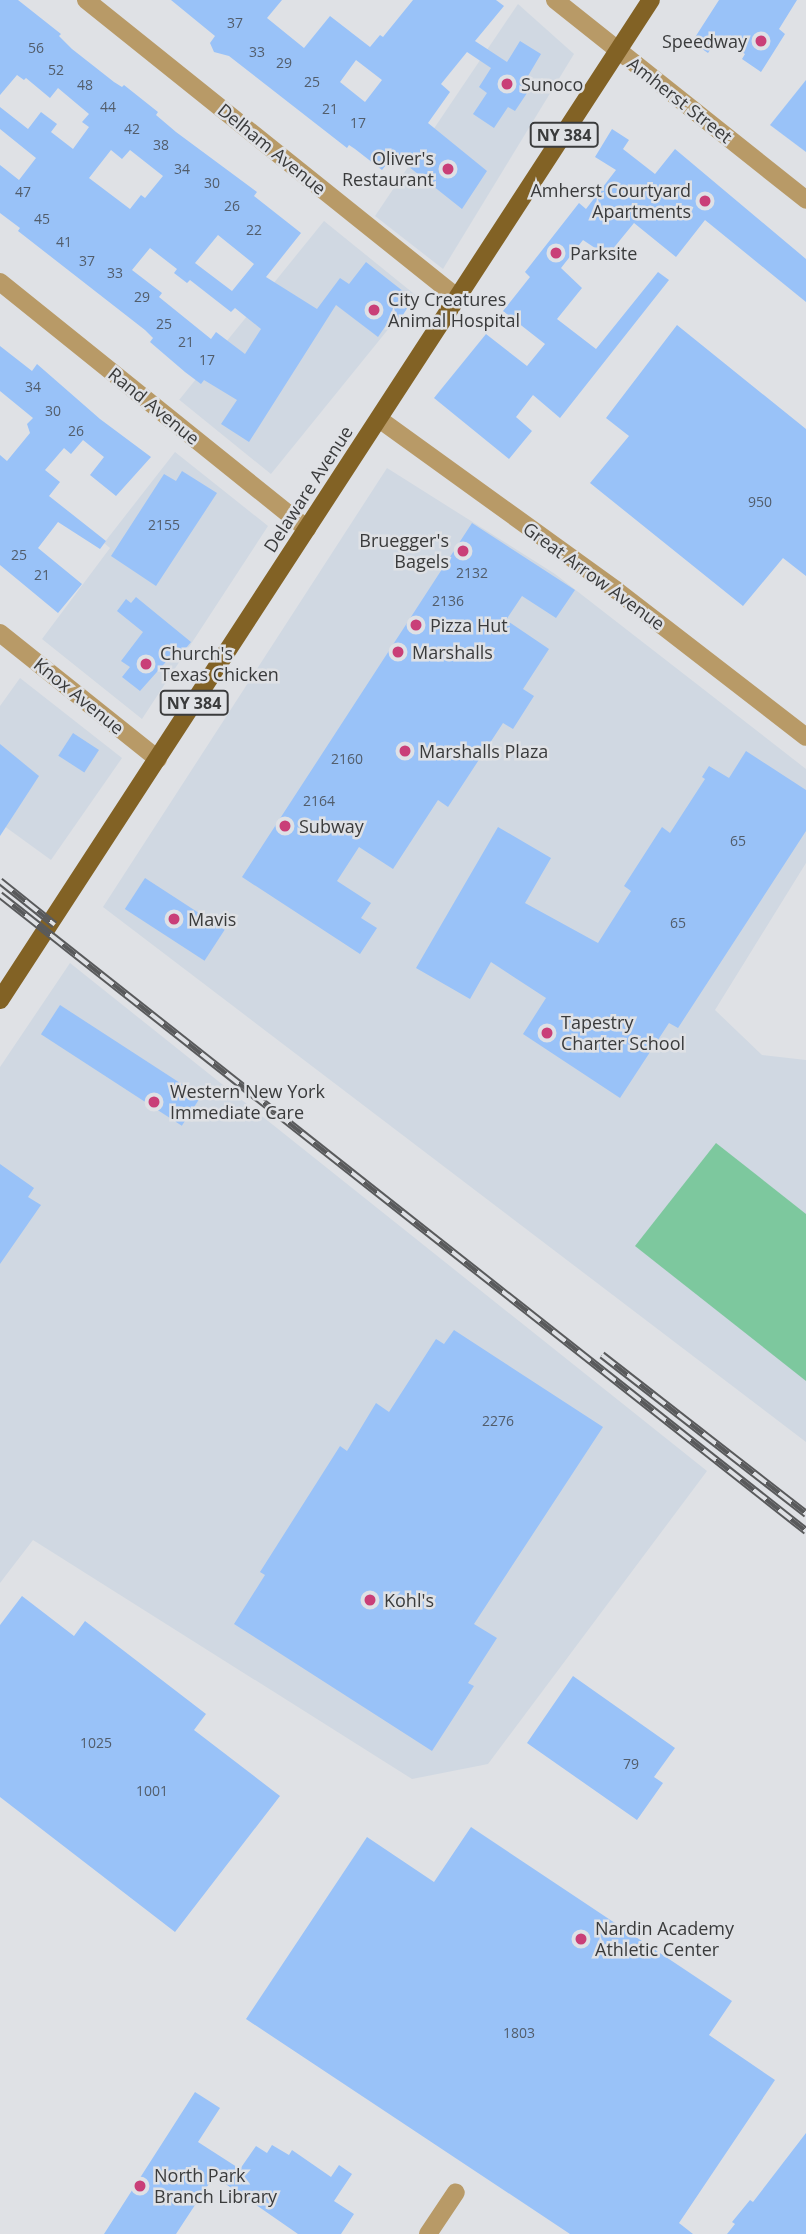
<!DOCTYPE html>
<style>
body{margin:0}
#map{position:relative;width:806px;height:2234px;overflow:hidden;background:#dfe1e5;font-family:"Open Sans",sans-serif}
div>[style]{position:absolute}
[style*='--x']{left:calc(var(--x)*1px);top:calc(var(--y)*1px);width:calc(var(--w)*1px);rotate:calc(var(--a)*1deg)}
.built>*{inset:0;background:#d0d8e2;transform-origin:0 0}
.green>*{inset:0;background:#7dc89e}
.building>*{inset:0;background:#99c2f8;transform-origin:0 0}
.minor>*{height:18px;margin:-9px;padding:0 9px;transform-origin:9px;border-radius:9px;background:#b89a67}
.major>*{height:18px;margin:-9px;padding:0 9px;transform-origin:9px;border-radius:9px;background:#826225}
.rail>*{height:8px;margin-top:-4px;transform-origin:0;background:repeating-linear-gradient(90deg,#dfe1e5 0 16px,#595a5c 0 32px);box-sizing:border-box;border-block:2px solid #595a5c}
.dots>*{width:19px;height:19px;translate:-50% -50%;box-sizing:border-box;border:4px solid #dfe1e5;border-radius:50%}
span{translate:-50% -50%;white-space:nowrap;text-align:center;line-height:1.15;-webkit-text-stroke:5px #dfe1e5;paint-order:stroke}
.number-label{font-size:14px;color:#525d6b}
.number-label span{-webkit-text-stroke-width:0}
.shield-label span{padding:2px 5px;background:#dfe1e5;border:2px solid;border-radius:5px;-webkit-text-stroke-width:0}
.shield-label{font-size:16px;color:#3a3b3c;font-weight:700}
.poi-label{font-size:18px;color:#3a3b3c}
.right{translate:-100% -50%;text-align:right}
.left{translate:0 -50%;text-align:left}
.street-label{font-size:18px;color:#3a3b3c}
</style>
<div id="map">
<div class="built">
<div style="clip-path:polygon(518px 4px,574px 54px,443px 269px,375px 216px)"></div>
<div style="left:324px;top:221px;width:118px;height:230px;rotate:39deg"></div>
<div style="clip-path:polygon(175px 452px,268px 526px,142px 719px,42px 639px,110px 548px,104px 543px)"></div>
<div style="clip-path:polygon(387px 468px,555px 574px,806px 769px,806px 863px,715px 1010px,762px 1055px,806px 1060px,806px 1442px,103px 907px)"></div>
<div style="clip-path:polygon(20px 678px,122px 758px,51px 860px,0 823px,0 706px)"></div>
<div style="clip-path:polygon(70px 963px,707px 1471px,488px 1764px,412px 1779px,33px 1540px,0 1583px,0 1067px)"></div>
</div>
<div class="green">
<div style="clip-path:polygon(716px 1143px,806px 1214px,806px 1381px,635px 1246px)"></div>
</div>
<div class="building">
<div style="clip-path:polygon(evenodd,0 0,18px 0,61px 34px,59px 36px,72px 49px,114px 82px,122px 87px,124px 85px,158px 112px,156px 115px,176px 132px,257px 192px,254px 196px,301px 233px,266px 277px,317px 309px,340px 278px,349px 284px,366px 262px,413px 299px,396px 326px,389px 321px,378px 337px,336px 305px,249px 442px,221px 424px,237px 400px,204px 380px,201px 384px,185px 372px,150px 342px,153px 338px,145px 330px,18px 231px,20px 228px,0 213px,0 165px,19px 180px,36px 158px,0 129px,0 107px,28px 129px,41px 112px,57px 124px,51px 132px,73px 149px,89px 127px,82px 122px,89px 114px,58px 88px,50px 98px,26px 78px,24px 80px,17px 75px,0 95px,0 0,111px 150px,122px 159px,130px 150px,163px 176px,145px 198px,141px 195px,130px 209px,89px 178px,111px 150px,0 0,218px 235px,254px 264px,232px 291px,195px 263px,218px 235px,0 0,150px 248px,177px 269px,174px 273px,187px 283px,190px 280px,231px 312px,235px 308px,261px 329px,245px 354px,216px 332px,211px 339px,159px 297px,162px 293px,132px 270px,150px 248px)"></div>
<div style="clip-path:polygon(evenodd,171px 0,282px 0,267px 18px,304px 48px,330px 16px,370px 47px,380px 35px,383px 37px,413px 0,496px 0,504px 6px,475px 41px,507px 62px,520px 41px,541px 54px,528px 76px,535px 81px,515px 111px,508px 107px,494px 128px,473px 114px,487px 93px,479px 87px,491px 68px,467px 52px,441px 84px,450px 92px,428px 123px,487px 171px,462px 209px,394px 155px,382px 170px,355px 149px,349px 145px,347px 148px,229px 56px,214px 52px,210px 43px,215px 36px,171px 0,356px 60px,382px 80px,365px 102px,340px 82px,356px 60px)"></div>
<div style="clip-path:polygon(719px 0,797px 0,779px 29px,785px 34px,761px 72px,742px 59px,745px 54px,719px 37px,708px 53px,692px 42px)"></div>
<div style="clip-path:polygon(806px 80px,806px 152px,770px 125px)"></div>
<div style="clip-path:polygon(612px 129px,629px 140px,623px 149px,655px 174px,675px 149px,806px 259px,806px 302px,705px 220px,676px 257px,634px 223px,607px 256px,583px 240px,561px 268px,582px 288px,557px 319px,596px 349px,658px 272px,669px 280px,560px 418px,533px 395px,516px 417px,532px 431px,509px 459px,434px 398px,486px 334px,527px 366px,545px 344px,503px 311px,530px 277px,525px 272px,579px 203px,586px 209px,616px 170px,595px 157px)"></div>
<div style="clip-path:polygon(677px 325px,806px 429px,806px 576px,783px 558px,743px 606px,590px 483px,629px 436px,606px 418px)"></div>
<div style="clip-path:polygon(0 346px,32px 371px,37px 364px,100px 419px,151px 457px,116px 496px,90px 475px,104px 457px,83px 440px,71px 454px,64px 448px,45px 470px,60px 482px,49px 496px,106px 541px,100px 549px,58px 522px,38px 548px,82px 584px,58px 613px,0 565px,0 455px,7px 461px,30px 433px,27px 424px,33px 418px,0 391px)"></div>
<div style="clip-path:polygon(182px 471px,217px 493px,156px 586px,111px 556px,164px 474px,176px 481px)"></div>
<div style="clip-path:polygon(472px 523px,575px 590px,556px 618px,522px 596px,506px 620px,549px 649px,523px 689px,534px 696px,513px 729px,503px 723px,448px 807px,438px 800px,393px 869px,359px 847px,337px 881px,371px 903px,361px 918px,377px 928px,360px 954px,242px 877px)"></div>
<div style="clip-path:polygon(136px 597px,191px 642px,177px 659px,172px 655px,140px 691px,122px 677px,130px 667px,121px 661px,143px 632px,117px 611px,126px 599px,131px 603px)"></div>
<div style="left:73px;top:733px;width:31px;height:27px;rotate:33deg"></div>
<div style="clip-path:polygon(0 744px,39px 776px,0 836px)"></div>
<div style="clip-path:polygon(746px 751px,806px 790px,806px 831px,678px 1028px,669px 1023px,620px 1098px,523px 1034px,546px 998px,491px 962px,470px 999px,416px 968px,498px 827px,551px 858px,525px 903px,598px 943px,631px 891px,624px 886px,662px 827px,670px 833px,705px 779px,702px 777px,709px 766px,729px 778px)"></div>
<div style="left:145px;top:878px;width:95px;height:37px;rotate:33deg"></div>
<div style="left:60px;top:1005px;width:168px;height:35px;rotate:33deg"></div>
<div style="clip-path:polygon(0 1164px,34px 1188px,28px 1197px,41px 1205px,0 1264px)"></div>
<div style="clip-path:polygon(454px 1330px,603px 1427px,474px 1624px,497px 1638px,468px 1683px,474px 1686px,432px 1751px,234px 1624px,265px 1575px,260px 1572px,340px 1446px,347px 1451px,376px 1403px,389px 1412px,436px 1339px,444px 1344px)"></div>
<div style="clip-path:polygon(22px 1596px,74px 1636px,85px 1621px,206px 1714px,194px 1730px,280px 1796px,175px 1932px,0 1797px,0 1625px)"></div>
<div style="clip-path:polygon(573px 1676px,675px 1748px,654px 1777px,663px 1783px,637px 1820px,527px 1743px)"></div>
<div style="clip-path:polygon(471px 1827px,732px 2001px,709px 2035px,775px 2080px,679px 2223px,693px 2234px,570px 2234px,246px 2019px,367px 1837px,434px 1882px)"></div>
<div style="clip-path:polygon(195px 2092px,220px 2108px,198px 2142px,240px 2169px,256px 2146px,267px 2153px,272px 2145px,289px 2155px,292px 2150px,331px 2177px,339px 2165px,352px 2174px,334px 2201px,354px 2214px,341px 2234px,298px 2234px,214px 2176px,176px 2234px,104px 2234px)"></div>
<div style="clip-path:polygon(806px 2133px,806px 2234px,727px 2234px,735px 2224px,732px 2222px,750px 2200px,753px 2202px)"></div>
</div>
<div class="minor">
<div style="--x:86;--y:0;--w:477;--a:38.7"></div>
<div style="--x:555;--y:0;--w:321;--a:38.5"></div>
<div style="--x:0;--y:282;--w:394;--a:38.8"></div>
<div style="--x:379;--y:419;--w:292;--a:35.8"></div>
<div style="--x:616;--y:590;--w:240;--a:37.7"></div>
<div style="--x:0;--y:633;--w:202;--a:38.6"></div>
<div style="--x:428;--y:2234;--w:50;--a:-56.3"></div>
</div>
<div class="major">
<div style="--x:0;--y:1000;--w:1193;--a:-56.94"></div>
</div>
<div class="rail">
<div style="--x:0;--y:881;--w:70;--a:38.7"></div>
<div style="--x:0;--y:895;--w:1027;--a:38.28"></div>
<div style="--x:602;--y:1355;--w:259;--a:37.9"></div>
</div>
<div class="dots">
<div style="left:761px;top:41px;background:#c93f78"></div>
<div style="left:507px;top:84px;background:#c93f78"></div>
<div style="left:448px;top:169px;background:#c93f78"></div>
<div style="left:705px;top:201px;background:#c93f78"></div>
<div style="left:556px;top:253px;background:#c93f78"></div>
<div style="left:374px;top:310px;background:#c93f78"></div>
<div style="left:463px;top:551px;background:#c93f78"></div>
<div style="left:416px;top:625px;background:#c93f78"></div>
<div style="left:398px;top:652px;background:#c93f78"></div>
<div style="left:146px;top:664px;background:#c93f78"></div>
<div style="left:405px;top:751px;background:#c93f78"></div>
<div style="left:285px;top:826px;background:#c93f78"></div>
<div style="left:174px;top:919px;background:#c93f78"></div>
<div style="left:547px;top:1033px;background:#c93f78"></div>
<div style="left:154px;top:1102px;background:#c93f78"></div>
<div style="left:370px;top:1600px;background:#c93f78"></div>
<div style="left:581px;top:1939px;background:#c93f78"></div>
<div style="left:140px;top:2186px;background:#c93f78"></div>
</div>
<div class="number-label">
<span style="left:235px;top:23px">37</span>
<span style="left:36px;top:48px">56</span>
<span style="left:257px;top:52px">33</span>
<span style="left:284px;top:63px">29</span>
<span style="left:56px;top:70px">52</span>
<span style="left:312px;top:82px">25</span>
<span style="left:85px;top:85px">48</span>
<span style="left:108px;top:107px">44</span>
<span style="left:330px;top:109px">21</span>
<span style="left:358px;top:123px">17</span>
<span style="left:132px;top:129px">42</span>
<span style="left:161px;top:145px">38</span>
<span style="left:182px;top:169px">34</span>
<span style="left:212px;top:183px">30</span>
<span style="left:23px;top:192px">47</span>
<span style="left:232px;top:206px">26</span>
<span style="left:42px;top:219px">45</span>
<span style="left:254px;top:230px">22</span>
<span style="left:64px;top:242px">41</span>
<span style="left:87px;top:261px">37</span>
<span style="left:115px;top:273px">33</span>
<span style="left:142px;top:297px">29</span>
<span style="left:164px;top:324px">25</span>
<span style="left:186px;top:342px">21</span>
<span style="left:207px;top:360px">17</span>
<span style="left:33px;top:387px">34</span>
<span style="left:53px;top:411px">30</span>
<span style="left:76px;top:431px">26</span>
<span style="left:760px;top:502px">950</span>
<span style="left:164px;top:525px">2155</span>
<span style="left:19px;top:555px">25</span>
<span style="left:472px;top:573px">2132</span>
<span style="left:42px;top:575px">21</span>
<span style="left:448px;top:601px">2136</span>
<span style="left:347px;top:759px">2160</span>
<span style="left:319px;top:801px">2164</span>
<span style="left:738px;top:841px">65</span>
<span style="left:678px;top:923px">65</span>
<span style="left:498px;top:1421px">2276</span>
<span style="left:96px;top:1743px">1025</span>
<span style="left:631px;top:1764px">79</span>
<span style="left:152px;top:1791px">1001</span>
<span style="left:519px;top:2033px">1803</span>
</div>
<div class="shield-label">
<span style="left:564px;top:135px">NY 384</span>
<span style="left:194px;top:703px">NY 384</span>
</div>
<div class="poi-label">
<span class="right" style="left:747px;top:41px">Speedway</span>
<span class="left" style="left:521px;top:84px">Sunoco</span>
<span class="right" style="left:434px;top:169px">Oliver's<br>Restaurant</span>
<span class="right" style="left:691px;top:201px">Amherst Courtyard<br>Apartments</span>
<span class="left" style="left:570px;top:253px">Parksite</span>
<span class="left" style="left:388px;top:310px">City Creatures<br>Animal Hospital</span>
<span class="right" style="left:449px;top:551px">Bruegger's<br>Bagels</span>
<span class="left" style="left:430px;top:625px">Pizza Hut</span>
<span class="left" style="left:412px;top:652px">Marshalls</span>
<span class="left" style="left:160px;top:664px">Church's<br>Texas Chicken</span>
<span class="left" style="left:419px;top:751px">Marshalls Plaza</span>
<span class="left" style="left:299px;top:826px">Subway</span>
<span class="left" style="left:188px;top:919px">Mavis</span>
<span class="left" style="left:561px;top:1033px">Tapestry<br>Charter School</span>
<span class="left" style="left:170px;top:1102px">Western New York<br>Immediate Care</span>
<span class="left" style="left:384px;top:1600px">Kohl's</span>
<span class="left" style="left:595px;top:1939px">Nardin Academy<br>Athletic Center</span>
<span class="left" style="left:154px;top:2186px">North Park<br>Branch Library</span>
</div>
<div class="street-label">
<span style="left:680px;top:100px;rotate:38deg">Amherst Street</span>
<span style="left:272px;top:149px;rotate:39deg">Delham Avenue</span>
<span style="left:154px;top:406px;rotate:39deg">Rand Avenue</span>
<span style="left:308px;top:489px;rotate:-57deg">Delaware Avenue</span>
<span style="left:594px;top:576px;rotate:36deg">Great Arrow Avenue</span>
<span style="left:79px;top:696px;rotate:39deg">Knox Avenue</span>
</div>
</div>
